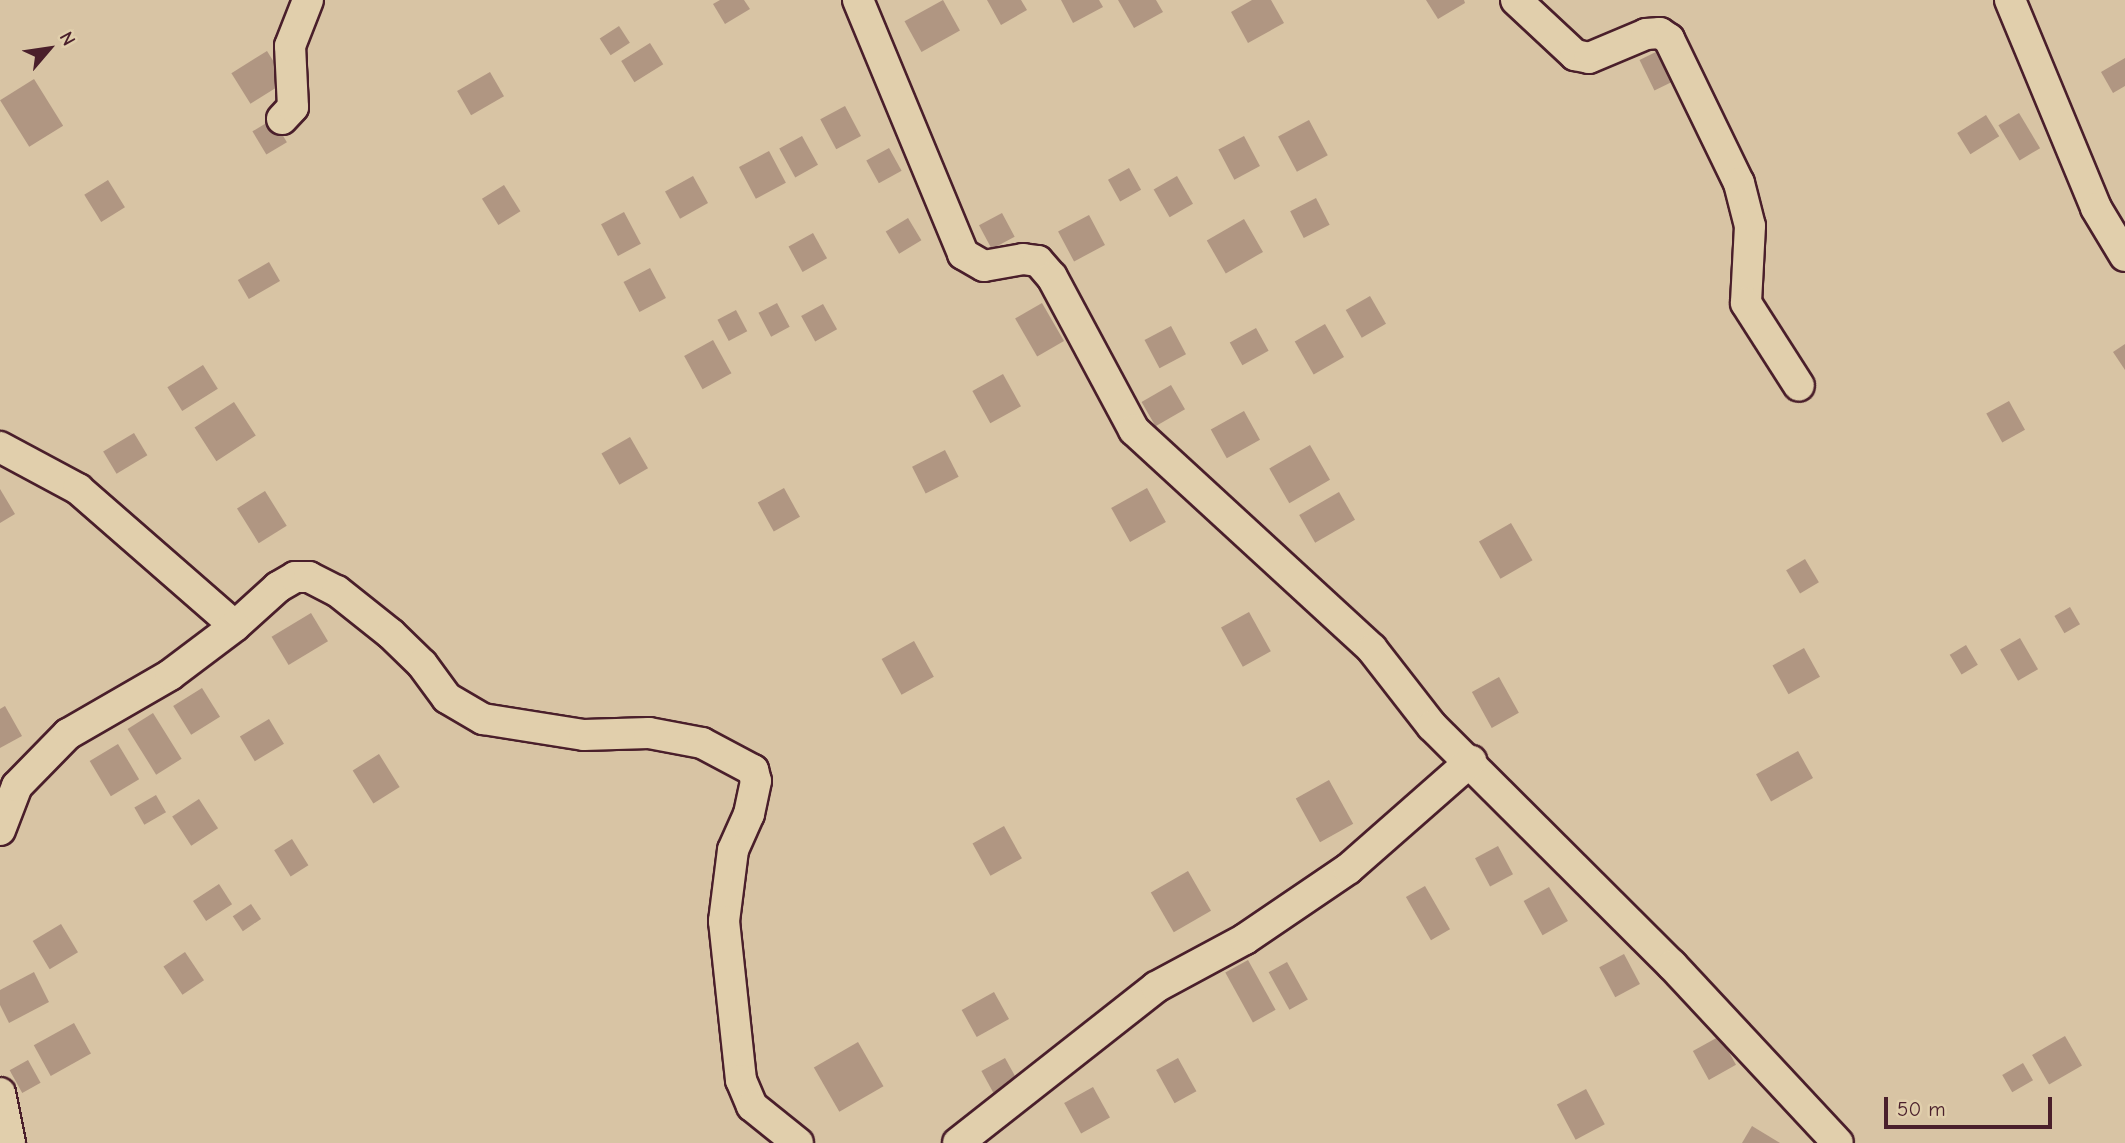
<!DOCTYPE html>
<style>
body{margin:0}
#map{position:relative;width:2125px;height:1143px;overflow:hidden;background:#d8c4a4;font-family:"Comic Neue",sans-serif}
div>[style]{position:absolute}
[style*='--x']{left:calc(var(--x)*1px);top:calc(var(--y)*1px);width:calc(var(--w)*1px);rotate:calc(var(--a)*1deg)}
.building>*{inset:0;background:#b09682;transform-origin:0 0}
.roads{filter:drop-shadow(2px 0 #4a1f2b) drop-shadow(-2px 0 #4a1f2b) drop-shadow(0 2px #4a1f2b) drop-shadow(0 -2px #4a1f2b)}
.minor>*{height:30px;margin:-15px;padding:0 15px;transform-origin:15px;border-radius:15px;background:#e1cfac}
span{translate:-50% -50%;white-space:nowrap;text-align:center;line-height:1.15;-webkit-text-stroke:5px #e1cfac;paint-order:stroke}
.north{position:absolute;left:14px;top:14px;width:70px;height:70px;-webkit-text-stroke:5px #e1cfac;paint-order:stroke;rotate:61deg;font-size:19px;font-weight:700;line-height:28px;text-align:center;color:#4a1f2b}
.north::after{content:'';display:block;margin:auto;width:24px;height:32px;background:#4a1f2b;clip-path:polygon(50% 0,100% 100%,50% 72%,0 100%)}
.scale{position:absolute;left:1884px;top:1097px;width:168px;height:32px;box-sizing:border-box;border:4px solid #4a1f2b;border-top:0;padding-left:9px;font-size:21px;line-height:24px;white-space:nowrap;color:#4a1f2b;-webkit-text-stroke:5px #e1cfac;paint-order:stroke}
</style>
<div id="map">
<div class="building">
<div style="clip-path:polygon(720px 0,744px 0,750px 9px,725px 24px,713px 4px)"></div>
<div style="left:943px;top:0;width:35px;height:44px;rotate:61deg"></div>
<div style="clip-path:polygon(987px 0,1021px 0,1027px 10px,1001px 25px)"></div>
<div style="clip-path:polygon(1061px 0,1099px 0,1103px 7px,1073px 23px)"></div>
<div style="clip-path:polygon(1118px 0,1156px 0,1163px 12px,1134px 28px)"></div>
<div style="clip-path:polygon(1252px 0,1271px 0,1284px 23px,1248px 43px,1231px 12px)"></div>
<div style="clip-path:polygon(1426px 0,1464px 0,1465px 3px,1438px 19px)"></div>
<div style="left:619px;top:26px;width:20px;height:23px;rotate:57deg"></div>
<div style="left:650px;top:43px;width:25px;height:34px;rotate:58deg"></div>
<div style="left:1662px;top:49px;width:34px;height:25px;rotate:64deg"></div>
<div style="left:267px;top:51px;width:36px;height:42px;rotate:58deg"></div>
<div style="clip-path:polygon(2125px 58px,2125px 86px,2113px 93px,2101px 72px)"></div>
<div style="left:490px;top:72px;width:28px;height:38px;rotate:60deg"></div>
<div style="left:34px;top:79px;width:55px;height:40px;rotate:58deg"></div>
<div style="left:845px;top:106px;width:34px;height:28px;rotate:62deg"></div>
<div style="left:2019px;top:113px;width:41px;height:24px;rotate:59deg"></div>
<div style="left:1986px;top:115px;width:25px;height:34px;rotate:58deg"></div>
<div style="left:273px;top:119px;width:27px;height:24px;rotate:59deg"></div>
<div style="left:1309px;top:120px;width:40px;height:35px;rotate:62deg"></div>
<div style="left:802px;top:136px;width:33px;height:26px;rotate:61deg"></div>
<div style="left:1244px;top:136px;width:34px;height:29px;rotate:62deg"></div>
<div style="left:889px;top:148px;width:26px;height:26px;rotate:61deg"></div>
<div style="left:769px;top:151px;width:36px;height:34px;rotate:62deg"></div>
<div style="left:1129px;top:168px;width:25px;height:24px;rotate:61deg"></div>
<div style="left:693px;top:176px;width:31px;height:32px;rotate:61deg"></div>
<div style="left:1177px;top:176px;width:32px;height:27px;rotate:60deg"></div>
<div style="left:108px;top:180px;width:32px;height:28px;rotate:58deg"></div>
<div style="left:504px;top:185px;width:31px;height:26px;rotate:58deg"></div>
<div style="left:1316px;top:198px;width:30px;height:29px;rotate:63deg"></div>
<div style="left:624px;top:212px;width:36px;height:26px;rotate:62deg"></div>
<div style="left:1002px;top:213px;width:27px;height:26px;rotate:62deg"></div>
<div style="left:1089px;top:215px;width:34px;height:35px;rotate:62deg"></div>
<div style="left:908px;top:218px;width:26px;height:26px;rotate:59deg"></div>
<div style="left:1244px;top:219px;width:38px;height:43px;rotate:60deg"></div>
<div style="left:813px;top:233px;width:29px;height:28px;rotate:61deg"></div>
<div style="left:269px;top:262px;width:22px;height:36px;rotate:60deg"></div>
<div style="left:650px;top:268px;width:34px;height:30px;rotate:62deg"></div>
<div style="left:1370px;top:296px;width:32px;height:28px;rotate:60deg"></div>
<div style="left:777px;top:303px;width:27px;height:21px;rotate:62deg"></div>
<div style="left:1042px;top:303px;width:44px;height:31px;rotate:60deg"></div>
<div style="left:823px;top:304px;width:29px;height:25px;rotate:61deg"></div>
<div style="left:736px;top:310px;width:24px;height:21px;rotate:62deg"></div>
<div style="left:1325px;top:324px;width:38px;height:35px;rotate:60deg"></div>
<div style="left:1171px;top:326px;width:32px;height:30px;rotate:62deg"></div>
<div style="left:1256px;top:328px;width:26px;height:30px;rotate:61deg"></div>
<div style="left:713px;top:340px;width:38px;height:33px;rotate:61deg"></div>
<div style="clip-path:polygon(2125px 344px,2125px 370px,2113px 352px)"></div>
<div style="left:203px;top:365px;width:28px;height:42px;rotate:58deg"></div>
<div style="left:1003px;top:374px;width:37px;height:35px;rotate:61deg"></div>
<div style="left:1171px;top:385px;width:28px;height:34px;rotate:60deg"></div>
<div style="left:2009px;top:401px;width:33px;height:26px;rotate:61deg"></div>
<div style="left:234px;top:402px;width:40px;height:47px;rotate:57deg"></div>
<div style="left:1244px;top:411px;width:33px;height:38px;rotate:61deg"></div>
<div style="left:134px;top:433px;width:26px;height:36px;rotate:59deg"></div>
<div style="left:630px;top:437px;width:36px;height:33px;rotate:60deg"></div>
<div style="left:1310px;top:445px;width:40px;height:47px;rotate:60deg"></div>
<div style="left:945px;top:450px;width:30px;height:37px;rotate:63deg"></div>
<div style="left:784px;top:488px;width:33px;height:30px;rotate:61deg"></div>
<div style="left:1147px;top:488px;width:39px;height:41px;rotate:61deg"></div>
<div style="clip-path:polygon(0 489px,15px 514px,0 523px)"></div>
<div style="left:265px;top:491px;width:41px;height:33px;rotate:58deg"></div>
<div style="left:1339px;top:492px;width:32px;height:46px;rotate:60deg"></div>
<div style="left:1511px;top:523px;width:43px;height:37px;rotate:60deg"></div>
<div style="left:1805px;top:559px;width:27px;height:22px;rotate:59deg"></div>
<div style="left:2070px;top:607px;width:20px;height:18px;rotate:60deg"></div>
<div style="left:1249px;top:612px;width:45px;height:32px;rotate:61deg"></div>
<div style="left:311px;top:613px;width:33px;height:46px;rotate:59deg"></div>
<div style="left:2020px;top:638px;width:36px;height:23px;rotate:60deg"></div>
<div style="left:914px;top:641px;width:41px;height:37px;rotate:61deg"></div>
<div style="left:1966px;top:645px;width:23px;height:19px;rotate:59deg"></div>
<div style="left:1804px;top:648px;width:33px;height:36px;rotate:61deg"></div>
<div style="left:1499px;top:677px;width:41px;height:31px;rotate:61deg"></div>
<div style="left:202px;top:688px;width:34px;height:34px;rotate:58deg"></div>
<div style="clip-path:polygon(5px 706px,22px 736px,0 748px,0 709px)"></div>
<div style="left:153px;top:713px;width:54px;height:30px;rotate:58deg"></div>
<div style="left:269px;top:719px;width:29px;height:34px;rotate:59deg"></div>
<div style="left:118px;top:744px;width:41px;height:33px;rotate:59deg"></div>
<div style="left:1798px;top:751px;width:31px;height:48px;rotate:61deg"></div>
<div style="left:379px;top:754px;width:39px;height:31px;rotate:58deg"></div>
<div style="left:1329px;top:780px;width:50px;height:38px;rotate:61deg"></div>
<div style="left:156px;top:795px;width:20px;height:25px;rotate:60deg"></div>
<div style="left:199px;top:799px;width:35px;height:32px;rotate:57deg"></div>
<div style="left:1004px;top:826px;width:37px;height:36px;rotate:61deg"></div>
<div style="left:292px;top:839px;width:31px;height:21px;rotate:58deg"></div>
<div style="left:1498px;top:846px;width:32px;height:26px;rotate:62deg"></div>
<div style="left:1188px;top:871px;width:46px;height:43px;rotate:60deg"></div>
<div style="left:219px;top:884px;width:24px;height:31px;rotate:57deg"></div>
<div style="left:1425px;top:886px;width:50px;height:22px;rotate:60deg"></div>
<div style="left:1549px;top:887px;width:39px;height:29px;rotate:61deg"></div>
<div style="left:251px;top:904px;width:18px;height:22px;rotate:56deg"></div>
<div style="left:61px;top:924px;width:33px;height:33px;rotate:59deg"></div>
<div style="left:185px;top:952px;width:34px;height:26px;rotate:56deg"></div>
<div style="left:1624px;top:954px;width:34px;height:28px;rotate:62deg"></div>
<div style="left:1248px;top:960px;width:57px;height:26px;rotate:61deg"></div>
<div style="left:1287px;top:962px;width:43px;height:21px;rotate:61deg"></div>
<div style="clip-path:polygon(34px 972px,49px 1002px,9px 1023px,0 1005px,0 990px)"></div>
<div style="left:994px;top:992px;width:31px;height:37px;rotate:61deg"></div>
<div style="left:74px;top:1023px;width:35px;height:46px;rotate:61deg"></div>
<div style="left:1720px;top:1036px;width:33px;height:31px;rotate:61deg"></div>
<div style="left:2065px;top:1036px;width:34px;height:38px;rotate:60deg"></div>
<div style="left:858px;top:1042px;width:51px;height:51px;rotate:60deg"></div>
<div style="left:1005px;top:1058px;width:25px;height:27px;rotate:61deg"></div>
<div style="left:1178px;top:1058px;width:38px;height:25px;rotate:61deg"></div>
<div style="left:28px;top:1060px;width:26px;height:21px;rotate:61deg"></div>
<div style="left:2023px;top:1063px;width:20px;height:24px;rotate:60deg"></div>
<div style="left:1093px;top:1087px;width:35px;height:33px;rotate:61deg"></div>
<div style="left:1586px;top:1089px;width:40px;height:33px;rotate:62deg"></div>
<div style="clip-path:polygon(1752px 1126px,1780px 1143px,1742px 1143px)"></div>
</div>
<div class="roads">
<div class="minor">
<div style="--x:858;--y:0;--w:275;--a:67.5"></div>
<div style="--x:963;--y:254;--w:24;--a:30"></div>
<div style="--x:984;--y:266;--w:40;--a:-10"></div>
<div style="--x:1023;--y:259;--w:15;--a:8"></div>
<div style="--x:1038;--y:261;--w:21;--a:49"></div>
<div style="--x:1052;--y:277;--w:174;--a:61.8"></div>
<div style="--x:1134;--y:430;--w:323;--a:42.6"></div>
<div style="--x:1372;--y:649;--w:98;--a:52.1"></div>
<div style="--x:1432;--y:726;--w:339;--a:44.9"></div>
<div style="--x:1672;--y:965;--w:243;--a:47"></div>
<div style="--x:1516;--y:0;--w:81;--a:43"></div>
<div style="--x:1575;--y:55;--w:14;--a:12"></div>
<div style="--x:1589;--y:58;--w:62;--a:-22.8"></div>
<div style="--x:1646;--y:34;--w:14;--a:-4"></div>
<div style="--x:1660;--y:33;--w:11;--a:34"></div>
<div style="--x:1669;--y:39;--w:160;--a:64.1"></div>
<div style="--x:1739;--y:183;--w:44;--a:75.7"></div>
<div style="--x:1750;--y:226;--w:77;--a:93"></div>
<div style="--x:1746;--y:303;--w:98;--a:57.4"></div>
<div style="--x:2010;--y:0;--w:225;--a:67.5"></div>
<div style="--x:2096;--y:208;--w:56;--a:58.9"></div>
<div style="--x:282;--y:119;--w:16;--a:-47"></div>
<div style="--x:293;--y:107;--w:61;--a:-92.8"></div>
<div style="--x:290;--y:46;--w:49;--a:-68.6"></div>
<div style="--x:0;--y:447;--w:89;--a:28.3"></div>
<div style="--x:78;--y:489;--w:208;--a:41.1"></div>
<div style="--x:235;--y:626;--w:58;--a:-42.2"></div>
<div style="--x:278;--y:587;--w:20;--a:-30"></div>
<div style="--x:295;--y:577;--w:14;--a:0"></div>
<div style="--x:309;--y:577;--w:31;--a:27"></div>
<div style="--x:337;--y:591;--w:69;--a:38.5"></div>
<div style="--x:391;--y:634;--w:43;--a:44.1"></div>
<div style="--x:422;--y:664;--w:42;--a:53.7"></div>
<div style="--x:447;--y:698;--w:42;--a:30.3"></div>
<div style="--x:483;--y:719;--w:102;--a:9"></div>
<div style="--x:584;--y:735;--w:65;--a:-1.8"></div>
<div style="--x:649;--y:733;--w:54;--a:10.7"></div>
<div style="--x:702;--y:743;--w:58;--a:27.9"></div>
<div style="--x:753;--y:770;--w:11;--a:75"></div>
<div style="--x:756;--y:781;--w:34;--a:102"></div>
<div style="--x:749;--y:814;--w:39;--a:114"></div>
<div style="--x:733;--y:850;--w:72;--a:97.2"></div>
<div style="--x:724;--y:921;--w:160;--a:83.9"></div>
<div style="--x:741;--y:1080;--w:28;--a:67"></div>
<div style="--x:752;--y:1106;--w:59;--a:38.8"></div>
<div style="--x:0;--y:830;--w:47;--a:-68.9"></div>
<div style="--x:17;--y:786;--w:73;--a:-45.6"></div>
<div style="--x:68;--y:734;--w:118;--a:-30"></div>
<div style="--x:170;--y:675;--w:81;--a:-37"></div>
<div style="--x:0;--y:1093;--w:51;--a:78.7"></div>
<div style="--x:958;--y:1143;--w:252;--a:-38.2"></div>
<div style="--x:1156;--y:987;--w:101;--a:-28.3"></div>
<div style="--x:1245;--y:939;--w:125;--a:-34.2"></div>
<div style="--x:1348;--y:869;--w:164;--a:-41.3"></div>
</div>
</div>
<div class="north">N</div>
<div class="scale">50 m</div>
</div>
